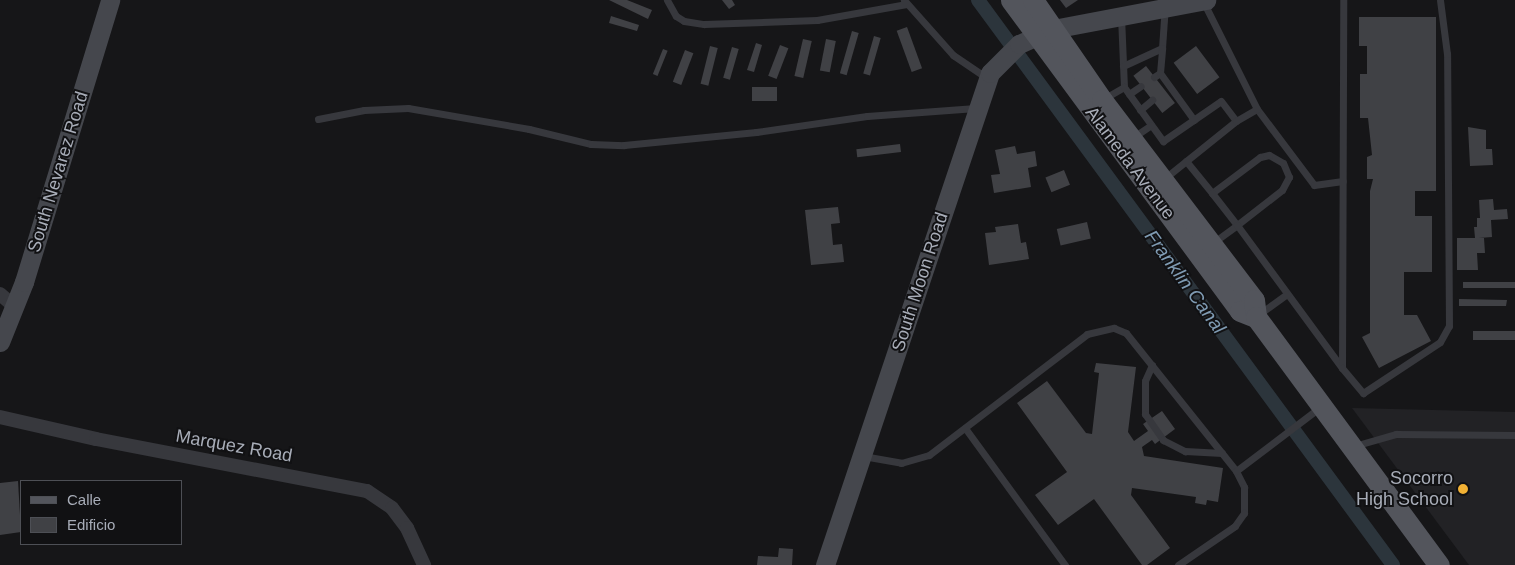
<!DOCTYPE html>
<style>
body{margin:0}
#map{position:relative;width:1515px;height:565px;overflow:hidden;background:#161618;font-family:Helvetica,sans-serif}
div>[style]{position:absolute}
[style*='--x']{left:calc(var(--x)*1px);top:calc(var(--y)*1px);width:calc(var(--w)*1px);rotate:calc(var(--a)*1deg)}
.built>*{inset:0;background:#222225}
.canal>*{height:14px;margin:-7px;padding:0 7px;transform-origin:7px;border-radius:7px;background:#2c353c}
.building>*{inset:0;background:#404145;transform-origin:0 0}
.lane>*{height:7px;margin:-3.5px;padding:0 3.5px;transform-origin:3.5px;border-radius:3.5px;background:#37383d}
.street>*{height:14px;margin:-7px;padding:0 7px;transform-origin:7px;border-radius:7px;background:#37383d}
.secondary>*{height:19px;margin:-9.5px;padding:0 9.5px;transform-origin:9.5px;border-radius:9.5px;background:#45474d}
.primary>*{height:21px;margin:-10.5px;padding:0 10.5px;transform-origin:10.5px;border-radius:10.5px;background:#53555c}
.dots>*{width:14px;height:14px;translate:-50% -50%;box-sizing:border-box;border:2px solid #111113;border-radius:50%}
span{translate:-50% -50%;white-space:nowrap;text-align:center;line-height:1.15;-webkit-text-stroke:4px #111113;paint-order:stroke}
.street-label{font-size:18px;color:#a8adb8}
.poi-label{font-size:18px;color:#a8adb8}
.right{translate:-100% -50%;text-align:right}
.water-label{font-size:19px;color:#7f9bb3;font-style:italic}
.legend{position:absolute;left:20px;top:480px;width:162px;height:65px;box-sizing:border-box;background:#111113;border:1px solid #4d4f55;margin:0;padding:6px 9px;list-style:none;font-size:15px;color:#a8adb8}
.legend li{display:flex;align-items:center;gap:10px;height:25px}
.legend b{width:25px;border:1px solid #4d4f55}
</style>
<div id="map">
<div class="built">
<div style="clip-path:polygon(1352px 408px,1515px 412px,1515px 565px,1469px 565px)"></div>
</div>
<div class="canal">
<div style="--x:978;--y:0;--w:701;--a:53.7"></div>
</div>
<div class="building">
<div style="clip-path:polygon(609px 0,627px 0,652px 10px,648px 19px)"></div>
<div style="clip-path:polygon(722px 0,732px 0,735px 5px,729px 9px)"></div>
<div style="clip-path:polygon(1060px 0,1078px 0,1066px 8px)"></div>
<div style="clip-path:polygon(611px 16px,639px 25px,637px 31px,609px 23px)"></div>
<div style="clip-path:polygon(1359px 17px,1436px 17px,1436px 191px,1415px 191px,1415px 216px,1432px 216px,1432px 272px,1404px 272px,1404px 315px,1417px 315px,1431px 341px,1379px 368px,1362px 337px,1370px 333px,1370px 191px,1373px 179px,1367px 179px,1367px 157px,1372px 155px,1368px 118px,1360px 118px,1360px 74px,1367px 74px,1367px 46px,1359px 46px)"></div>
<div style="left:907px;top:27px;width:44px;height:11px;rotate:70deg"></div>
<div style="left:852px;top:31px;width:7px;height:44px;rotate:16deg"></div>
<div style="left:874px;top:36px;width:7px;height:39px;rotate:16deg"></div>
<div style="left:803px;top:39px;width:9px;height:38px;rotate:13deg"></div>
<div style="left:826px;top:39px;width:10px;height:32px;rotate:11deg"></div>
<div style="clip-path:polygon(756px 43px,762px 45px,754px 72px,747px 70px)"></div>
<div style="left:780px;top:45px;width:9px;height:33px;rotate:21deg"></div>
<div style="left:710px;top:46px;width:8px;height:39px;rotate:14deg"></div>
<div style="left:1196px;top:46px;width:39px;height:28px;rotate:53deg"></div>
<div style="left:732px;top:47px;width:7px;height:32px;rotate:16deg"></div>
<div style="left:663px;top:49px;width:5px;height:27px;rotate:22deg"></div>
<div style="left:685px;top:50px;width:9px;height:34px;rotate:21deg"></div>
<div style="left:1146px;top:66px;width:47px;height:16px;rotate:52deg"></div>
<div style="left:777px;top:87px;width:14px;height:25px;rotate:90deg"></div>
<div style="clip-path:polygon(1468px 127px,1486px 130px,1486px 149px,1492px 149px,1493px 165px,1470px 166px)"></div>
<div style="left:900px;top:144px;width:8px;height:44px;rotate:83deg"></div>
<div style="clip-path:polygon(1015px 146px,1017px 154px,1035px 151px,1037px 166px,1028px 168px,1031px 187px,994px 193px,991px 175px,1000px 174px,995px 150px)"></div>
<div style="left:1064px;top:170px;width:16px;height:20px;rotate:68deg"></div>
<div style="clip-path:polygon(1493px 199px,1494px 210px,1507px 209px,1508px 219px,1491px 220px,1492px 237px,1479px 238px,1484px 238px,1485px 253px,1477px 253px,1478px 270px,1457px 270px,1457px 238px,1475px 238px,1474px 227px,1477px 227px,1477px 218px,1480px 218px,1479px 200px)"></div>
<div style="clip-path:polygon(838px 207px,840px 223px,831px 224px,833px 245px,842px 244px,844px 262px,811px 265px,805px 210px)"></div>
<div style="left:1087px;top:222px;width:17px;height:31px;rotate:77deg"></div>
<div style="clip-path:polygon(1018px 224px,1021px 243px,1026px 242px,1029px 259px,989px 265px,985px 233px,996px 232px,995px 227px)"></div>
<div style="left:1515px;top:282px;width:6px;height:52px;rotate:90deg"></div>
<div style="clip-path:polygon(1459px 299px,1507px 300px,1506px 306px,1459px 306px)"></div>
<div style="left:1515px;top:331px;width:9px;height:42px;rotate:90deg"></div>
<div style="clip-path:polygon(1096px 363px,1136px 367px,1128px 432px,1134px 441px,1148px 431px,1143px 424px,1162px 411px,1175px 429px,1155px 444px,1152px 440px,1142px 447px,1144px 456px,1223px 468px,1218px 502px,1207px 500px,1206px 505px,1195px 503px,1196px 497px,1132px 488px,1131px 495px,1170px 548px,1147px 565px,1142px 565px,1094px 499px,1058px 525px,1035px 495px,1067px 472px,1017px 403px,1047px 381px,1086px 433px,1092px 434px,1099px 373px,1094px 372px)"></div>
<div style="clip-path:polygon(18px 481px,21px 532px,0 535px,0 483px)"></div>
<div style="clip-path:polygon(779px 548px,793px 549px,792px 565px,757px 565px,758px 556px,778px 557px)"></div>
</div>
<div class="lane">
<div style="--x:667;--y:0;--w:18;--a:61"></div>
<div style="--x:676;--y:16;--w:9;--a:32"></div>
<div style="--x:684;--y:21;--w:20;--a:9"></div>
<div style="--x:704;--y:24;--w:113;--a:-2"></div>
<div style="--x:817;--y:20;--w:91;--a:-10.1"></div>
<div style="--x:904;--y:0;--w:74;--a:48.3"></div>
<div style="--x:953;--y:55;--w:41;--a:34.1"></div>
<div style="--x:1121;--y:16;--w:71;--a:87.6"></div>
<div style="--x:1123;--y:66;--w:43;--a:-24.8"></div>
<div style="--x:1162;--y:48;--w:39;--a:-86"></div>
<div style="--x:1160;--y:73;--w:25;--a:-85"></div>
<div style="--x:1154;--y:77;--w:7;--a:-34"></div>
<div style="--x:1160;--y:73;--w:58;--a:54.1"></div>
<div style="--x:1129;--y:94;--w:14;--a:-34"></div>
<div style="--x:1105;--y:98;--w:22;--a:-30"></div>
<div style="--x:1124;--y:87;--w:67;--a:54.2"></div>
<div style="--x:1163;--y:141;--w:70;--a:-34.6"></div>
<div style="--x:1221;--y:101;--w:25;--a:53"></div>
<div style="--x:1257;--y:109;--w:95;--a:53.1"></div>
<div style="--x:1314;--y:185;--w:29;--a:-8"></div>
<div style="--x:1140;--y:110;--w:16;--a:-40"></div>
<div style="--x:318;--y:119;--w:47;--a:-11.1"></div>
<div style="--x:364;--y:110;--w:44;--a:-2.6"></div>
<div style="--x:408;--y:108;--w:123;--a:9.8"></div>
<div style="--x:529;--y:129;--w:64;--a:13.6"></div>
<div style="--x:591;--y:144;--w:33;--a:2"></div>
<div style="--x:624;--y:145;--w:133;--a:-5.6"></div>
<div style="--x:756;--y:132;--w:112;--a:-8.2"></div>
<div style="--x:867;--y:116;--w:109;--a:-4.2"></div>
<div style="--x:1132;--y:138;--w:23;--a:-34"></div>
<div style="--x:1186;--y:161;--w:41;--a:50.9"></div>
<div style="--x:1165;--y:178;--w:91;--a:-38.8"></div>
<div style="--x:1236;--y:121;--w:24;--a:-30"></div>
<div style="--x:1257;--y:109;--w:119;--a:-116.6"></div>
<div style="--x:1214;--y:242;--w:29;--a:-36"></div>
<div style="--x:1237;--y:225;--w:57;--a:-37.9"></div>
<div style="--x:1282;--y:190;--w:15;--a:-62"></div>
<div style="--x:1289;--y:177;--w:15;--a:-113"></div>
<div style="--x:1283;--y:163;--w:16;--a:-150"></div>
<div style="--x:1269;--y:155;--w:9;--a:167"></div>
<div style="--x:1260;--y:157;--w:60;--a:143.1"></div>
<div style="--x:1212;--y:193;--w:41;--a:52"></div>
<div style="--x:1237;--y:225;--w:177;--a:53.7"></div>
<div style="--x:1342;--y:368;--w:368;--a:-89.8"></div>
<div style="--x:1258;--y:315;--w:36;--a:-36"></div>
<div style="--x:1152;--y:365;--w:17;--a:114"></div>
<div style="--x:1145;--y:381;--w:33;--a:90"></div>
<div style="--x:1145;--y:414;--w:32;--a:55"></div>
<div style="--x:1163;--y:440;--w:25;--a:27"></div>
<div style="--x:1185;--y:451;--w:37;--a:3"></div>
<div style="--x:1342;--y:368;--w:33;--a:50"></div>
<div style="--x:1363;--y:393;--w:92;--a:-33.5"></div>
<div style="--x:1440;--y:342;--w:18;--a:-61"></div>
<div style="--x:1449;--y:326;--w:272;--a:-90.4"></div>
<div style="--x:1447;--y:54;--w:54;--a:-97.4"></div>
<div style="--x:965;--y:428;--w:170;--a:53.9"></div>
<div style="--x:1354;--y:446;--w:44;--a:-15.9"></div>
<div style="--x:1396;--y:434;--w:119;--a:0.5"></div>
<div style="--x:863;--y:456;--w:39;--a:10"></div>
<div style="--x:901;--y:463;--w:29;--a:-16"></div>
<div style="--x:929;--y:455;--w:199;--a:-37.4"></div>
<div style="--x:1087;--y:334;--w:28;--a:-13"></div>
<div style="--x:1114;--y:328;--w:13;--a:23"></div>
<div style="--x:1126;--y:333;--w:176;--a:51.4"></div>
<div style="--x:1236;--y:471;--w:18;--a:63"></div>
<div style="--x:1244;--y:487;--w:26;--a:90"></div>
<div style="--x:1244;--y:513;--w:16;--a:125"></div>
<div style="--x:1235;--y:526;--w:69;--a:145.6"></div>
<div style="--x:1236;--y:471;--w:104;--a:-37.2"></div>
</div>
<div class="street">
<div style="--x:0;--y:294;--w:21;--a:41"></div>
<div style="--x:0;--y:417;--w:98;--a:12.9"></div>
<div style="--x:96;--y:439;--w:276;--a:10.9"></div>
<div style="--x:367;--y:491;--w:30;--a:34"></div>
<div style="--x:392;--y:508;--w:25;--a:53"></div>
<div style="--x:407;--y:528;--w:41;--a:65.3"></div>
</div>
<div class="secondary">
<div style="--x:0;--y:342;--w:65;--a:-68.2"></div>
<div style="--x:24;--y:282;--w:295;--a:-73"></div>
<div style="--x:825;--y:565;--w:519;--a:-71.46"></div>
<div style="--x:990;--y:73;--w:41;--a:-45"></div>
<div style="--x:1019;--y:44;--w:37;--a:-24"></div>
<div style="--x:1053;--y:29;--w:156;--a:-10.7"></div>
</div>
<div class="primary">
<div style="--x:1011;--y:0;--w:386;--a:53.6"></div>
<div style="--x:1240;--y:311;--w:17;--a:21"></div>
<div style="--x:1033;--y:0;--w:121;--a:55.4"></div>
<div style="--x:1102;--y:100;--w:251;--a:52.8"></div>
<div style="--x:1254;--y:300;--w:17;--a:83"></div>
<div style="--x:1256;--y:317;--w:308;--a:53.6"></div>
</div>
<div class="dots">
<div style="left:1463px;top:489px;background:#f2b134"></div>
</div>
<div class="street-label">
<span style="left:1130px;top:163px;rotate:53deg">Alameda Avenue</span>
<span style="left:58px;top:172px;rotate:-73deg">South Nevarez Road</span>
<span style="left:920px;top:282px;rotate:-72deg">South Moon Road</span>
<span style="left:234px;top:446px;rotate:10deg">Marquez Road</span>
</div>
<div class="poi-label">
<span class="right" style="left:1453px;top:489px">Socorro<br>High School</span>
</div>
<div class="water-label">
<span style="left:1185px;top:282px;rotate:54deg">Franklin Canal</span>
</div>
<ul class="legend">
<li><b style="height:6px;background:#53555c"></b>Calle</li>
<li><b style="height:14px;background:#404145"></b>Edificio</li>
</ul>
</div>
